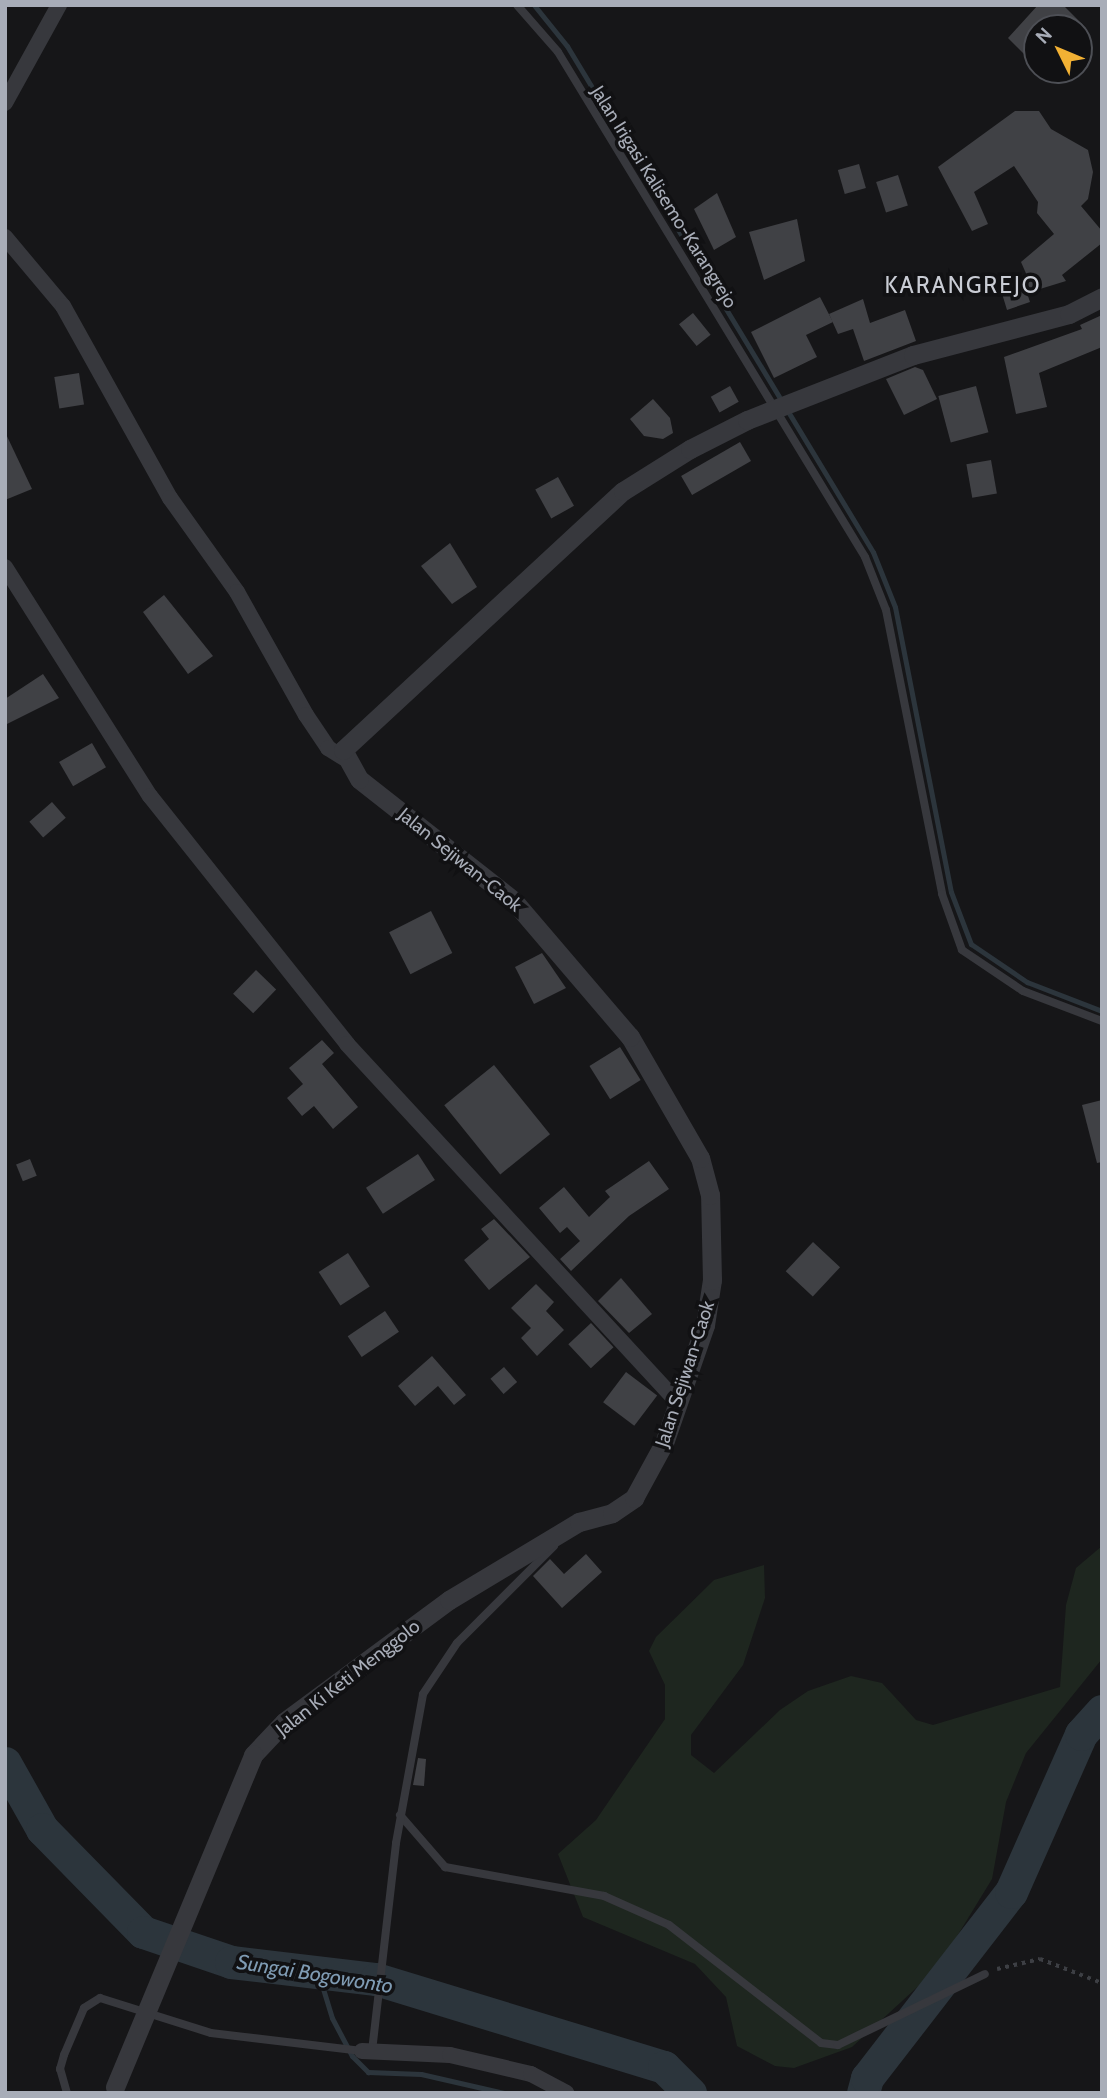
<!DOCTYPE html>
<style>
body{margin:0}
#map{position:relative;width:1107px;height:2098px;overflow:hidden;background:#161618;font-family:Cabin,sans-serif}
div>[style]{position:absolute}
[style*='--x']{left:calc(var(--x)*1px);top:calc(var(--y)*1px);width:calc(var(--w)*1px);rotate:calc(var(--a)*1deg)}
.green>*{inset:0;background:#1e261f}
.stream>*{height:5px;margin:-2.5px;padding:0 2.5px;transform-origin:2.5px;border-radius:2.5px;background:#2c353c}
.river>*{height:33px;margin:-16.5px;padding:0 16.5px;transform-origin:16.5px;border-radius:16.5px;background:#2c353c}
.building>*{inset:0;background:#404145;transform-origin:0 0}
.path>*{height:3.5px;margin-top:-1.75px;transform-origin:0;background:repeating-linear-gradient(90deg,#3d3f44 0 3.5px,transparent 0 8.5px)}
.service>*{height:8px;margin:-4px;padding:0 4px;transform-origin:4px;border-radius:4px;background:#37383d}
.minor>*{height:16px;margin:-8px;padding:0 8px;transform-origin:8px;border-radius:8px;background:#37383d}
.tertiary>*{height:19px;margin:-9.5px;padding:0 9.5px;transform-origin:9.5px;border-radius:9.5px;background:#37383d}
.tertiary-bridge>*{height:19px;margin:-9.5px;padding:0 9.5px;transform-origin:9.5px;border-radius:9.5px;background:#37383d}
span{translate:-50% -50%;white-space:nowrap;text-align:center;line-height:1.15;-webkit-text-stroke:7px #111113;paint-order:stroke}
.street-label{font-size:19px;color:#a8adb8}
.water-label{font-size:21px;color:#7f9bb3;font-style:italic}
.quarter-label{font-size:23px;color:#c9ccd4;letter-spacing:2px}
.frame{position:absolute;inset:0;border:7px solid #a8adb8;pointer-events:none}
.north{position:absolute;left:1023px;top:14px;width:70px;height:70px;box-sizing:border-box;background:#111113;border:2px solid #4d4f55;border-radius:50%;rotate:313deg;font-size:19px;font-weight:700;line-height:28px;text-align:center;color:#a8adb8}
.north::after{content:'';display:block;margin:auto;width:24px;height:32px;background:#f2b134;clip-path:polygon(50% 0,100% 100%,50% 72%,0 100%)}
</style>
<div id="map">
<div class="green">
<div style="clip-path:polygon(1102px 1546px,1102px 1659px,1026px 1753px,1006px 1802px,992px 1879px,937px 1969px,852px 2047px,794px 2068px,775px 2066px,737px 2046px,726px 1997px,695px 1964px,583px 1917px,558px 1854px,596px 1820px,665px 1719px,665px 1685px,649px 1651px,656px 1637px,714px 1580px,764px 1565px,765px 1598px,743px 1665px,691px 1735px,691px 1755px,714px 1773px,780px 1710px,808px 1691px,851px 1676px,882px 1683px,916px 1720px,933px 1725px,1060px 1687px,1066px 1605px,1076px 1568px)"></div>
</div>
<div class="stream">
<div style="--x:534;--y:5;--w:53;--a:51.2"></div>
<div style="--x:567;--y:46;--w:591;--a:58.84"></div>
<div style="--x:873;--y:552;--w:59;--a:68.2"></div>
<div style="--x:895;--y:607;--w:290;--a:78.9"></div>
<div style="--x:951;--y:892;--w:56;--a:69"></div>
<div style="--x:971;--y:944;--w:68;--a:34.2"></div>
<div style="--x:1027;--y:982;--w:80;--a:21.1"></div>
<div style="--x:317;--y:1969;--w:51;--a:73"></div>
<div style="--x:332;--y:2018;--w:43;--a:62.2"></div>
<div style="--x:352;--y:2056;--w:23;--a:45"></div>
<div style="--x:368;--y:2072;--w:53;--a:2.2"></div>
<div style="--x:421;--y:2074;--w:85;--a:12.9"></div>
</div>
<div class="river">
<div style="--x:5;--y:1763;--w:76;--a:60.7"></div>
<div style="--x:42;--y:1829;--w:144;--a:45.6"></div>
<div style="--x:143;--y:1932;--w:93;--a:18.8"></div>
<div style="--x:231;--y:1962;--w:146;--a:6.7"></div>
<div style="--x:376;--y:1979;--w:301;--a:17"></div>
<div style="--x:664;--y:2067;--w:37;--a:45"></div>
<div style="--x:863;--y:2093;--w:16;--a:-75"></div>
<div style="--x:867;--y:2078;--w:235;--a:-52.3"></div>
<div style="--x:1011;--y:1892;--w:173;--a:-66.1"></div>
<div style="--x:1081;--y:1734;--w:31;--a:-48"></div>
</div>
<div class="building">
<div style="clip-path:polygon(1038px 5px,1063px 5px,1086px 28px,1037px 28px,1037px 67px,1008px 38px)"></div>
<div style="clip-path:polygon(1015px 111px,1039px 111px,1051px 129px,1088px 150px,1093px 172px,1088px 199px,1081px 206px,1102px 231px,1102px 243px,1062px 275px,1066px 281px,1027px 293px,1030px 302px,1007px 310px,1000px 287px,1028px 278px,1021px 262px,1054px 234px,1037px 213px,1038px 202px,1014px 166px,974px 192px,988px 224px,972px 231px,938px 167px)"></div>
<div style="left:859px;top:164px;width:25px;height:22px;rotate:74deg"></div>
<div style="left:898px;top:175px;width:32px;height:23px;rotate:72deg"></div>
<div style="clip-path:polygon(717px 193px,736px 237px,714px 250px,694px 209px)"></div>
<div style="clip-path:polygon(797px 219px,805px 261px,764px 280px,749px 232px)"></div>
<div style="clip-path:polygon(820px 297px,833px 322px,806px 335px,817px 357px,774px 378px,751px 332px)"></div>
<div style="clip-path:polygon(863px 299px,870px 323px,905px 310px,916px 341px,864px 361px,853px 329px,838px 334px,829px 314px)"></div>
<div style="left:693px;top:313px;width:28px;height:18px;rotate:51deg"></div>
<div style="clip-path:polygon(1102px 315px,1102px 347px,1039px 373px,1047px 407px,1016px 414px,1004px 357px,1082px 329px,1080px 325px)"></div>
<div style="clip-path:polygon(915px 367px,923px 370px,937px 399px,904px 415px,886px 379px)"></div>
<div style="left:79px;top:373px;width:32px;height:25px;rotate:81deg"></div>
<div style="left:730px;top:386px;width:18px;height:22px;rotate:61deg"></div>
<div style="left:976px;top:386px;width:48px;height:39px;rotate:75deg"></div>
<div style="clip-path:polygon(653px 399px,670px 418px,673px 433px,663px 439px,644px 436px,630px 419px)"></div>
<div style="clip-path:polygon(5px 432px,32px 489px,5px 500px)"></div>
<div style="left:740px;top:442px;width:22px;height:68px;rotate:60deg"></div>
<div style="left:991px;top:460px;width:34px;height:25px;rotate:80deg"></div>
<div style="left:558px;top:477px;width:33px;height:26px;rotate:61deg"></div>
<div style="clip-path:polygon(450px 543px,477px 587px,452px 604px,421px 566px)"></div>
<div style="clip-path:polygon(164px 595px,213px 656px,188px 674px,143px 612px)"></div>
<div style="clip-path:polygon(43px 674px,59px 698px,5px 725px,5px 699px)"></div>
<div style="left:92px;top:743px;width:28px;height:38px;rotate:60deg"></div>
<div style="left:52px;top:802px;width:21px;height:30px;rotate:49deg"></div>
<div style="left:431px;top:911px;width:47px;height:47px;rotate:63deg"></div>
<div style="clip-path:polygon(542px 953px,566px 988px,534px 1004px,515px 967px)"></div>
<div style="left:256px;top:970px;width:28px;height:33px;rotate:44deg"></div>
<div style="clip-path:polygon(322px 1040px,334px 1053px,322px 1064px,358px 1107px,333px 1129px,314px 1106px,302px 1116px,287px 1098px,303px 1084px,289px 1068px)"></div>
<div style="left:620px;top:1047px;width:39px;height:36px;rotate:58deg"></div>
<div style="left:494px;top:1065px;width:89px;height:64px;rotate:51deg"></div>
<div style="clip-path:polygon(1102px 1100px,1102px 1162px,1097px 1163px,1082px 1105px)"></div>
<div style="left:418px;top:1154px;width:31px;height:62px;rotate:57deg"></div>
<div style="left:30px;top:1159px;width:18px;height:15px;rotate:68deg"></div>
<div style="clip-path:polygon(649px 1161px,669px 1189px,629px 1216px,571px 1271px,560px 1259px,580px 1241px,567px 1227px,560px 1233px,539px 1208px,564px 1187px,589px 1217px,610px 1197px,605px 1191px)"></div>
<div style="clip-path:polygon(494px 1219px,530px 1257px,489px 1290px,464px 1260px,489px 1239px,481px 1229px)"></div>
<div style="left:813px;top:1242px;width:37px;height:40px;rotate:43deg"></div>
<div style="left:348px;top:1253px;width:40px;height:35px;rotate:57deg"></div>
<div style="clip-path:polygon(621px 1278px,652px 1314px,629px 1333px,598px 1301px)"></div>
<div style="clip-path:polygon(536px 1284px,554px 1302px,546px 1311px,564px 1330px,537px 1356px,521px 1338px,531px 1328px,511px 1308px)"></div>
<div style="left:385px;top:1311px;width:25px;height:45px;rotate:56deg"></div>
<div style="left:591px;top:1323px;width:33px;height:31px;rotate:47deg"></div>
<div style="clip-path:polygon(432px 1356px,466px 1395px,454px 1405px,438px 1386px,415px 1406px,398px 1386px)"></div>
<div style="left:504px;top:1367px;width:20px;height:18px;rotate:49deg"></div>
<div style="left:626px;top:1372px;width:39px;height:38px;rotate:37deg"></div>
<div style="clip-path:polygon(586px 1554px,602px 1572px,562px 1608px,533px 1576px,550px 1559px,564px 1574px)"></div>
<div style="clip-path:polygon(418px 1758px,426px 1759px,424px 1786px,413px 1785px)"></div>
</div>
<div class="path">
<div style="--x:997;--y:1969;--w:44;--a:-13.1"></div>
<div style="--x:1040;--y:1959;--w:66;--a:21.2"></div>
</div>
<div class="service">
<div style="--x:517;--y:5;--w:62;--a:48.9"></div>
<div style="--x:558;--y:52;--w:591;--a:58.7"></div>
<div style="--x:865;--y:557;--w:57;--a:68.4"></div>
<div style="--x:886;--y:610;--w:289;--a:78.8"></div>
<div style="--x:942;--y:894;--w:59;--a:70.3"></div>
<div style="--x:962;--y:950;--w:73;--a:33.9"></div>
<div style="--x:1023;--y:991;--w:85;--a:20.8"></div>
<div style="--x:400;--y:1815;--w:69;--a:49.1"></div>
<div style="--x:445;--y:1867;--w:162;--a:10.3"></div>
<div style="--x:604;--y:1896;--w:71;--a:24"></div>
<div style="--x:669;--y:1925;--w:192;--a:37.8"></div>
<div style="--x:821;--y:2043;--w:17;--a:7"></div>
<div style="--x:838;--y:2045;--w:163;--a:-25.8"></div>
<div style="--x:372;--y:2051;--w:209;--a:-83.4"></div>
<div style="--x:396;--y:1843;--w:151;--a:-79.7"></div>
<div style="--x:423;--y:1694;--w:61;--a:-56.3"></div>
<div style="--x:457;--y:1643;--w:137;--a:-45"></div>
<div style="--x:67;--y:2093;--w:25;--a:-106"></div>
<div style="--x:60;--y:2069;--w:15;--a:-74"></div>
<div style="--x:64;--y:2055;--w:51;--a:-66.9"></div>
<div style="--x:84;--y:2008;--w:19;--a:-32"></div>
<div style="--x:100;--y:1998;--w:116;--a:17.5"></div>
<div style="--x:211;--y:2033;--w:152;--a:6.8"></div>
</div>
<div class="minor">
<div style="--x:5;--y:103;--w:112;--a:-61.1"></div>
<div style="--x:5;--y:237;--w:90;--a:50"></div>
<div style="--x:63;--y:306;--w:220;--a:60.9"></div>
<div style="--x:170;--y:498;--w:115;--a:54.5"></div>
<div style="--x:237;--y:592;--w:141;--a:60.7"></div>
<div style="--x:306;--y:715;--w:40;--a:56"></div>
<div style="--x:328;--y:748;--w:19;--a:32"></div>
<div style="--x:5;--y:567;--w:271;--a:57.7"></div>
<div style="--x:150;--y:796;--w:317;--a:51.5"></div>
<div style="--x:347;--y:1044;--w:485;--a:47.3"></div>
<div style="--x:362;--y:2051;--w:88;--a:2.6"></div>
<div style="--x:450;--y:2055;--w:83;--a:13.2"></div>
<div style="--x:531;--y:2074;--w:40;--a:28"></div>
</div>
<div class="tertiary">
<div style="--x:253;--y:1755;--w:45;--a:-46.8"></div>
<div style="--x:284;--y:1722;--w:205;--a:-36.5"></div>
<div style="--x:449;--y:1600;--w:152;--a:-31"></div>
<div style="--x:579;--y:1522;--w:34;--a:-15"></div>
<div style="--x:612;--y:1513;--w:27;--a:-34"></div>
<div style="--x:634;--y:1498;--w:63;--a:-61.4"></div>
<div style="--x:664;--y:1443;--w:125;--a:-70.8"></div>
<div style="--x:705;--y:1325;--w:46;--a:-81.2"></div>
<div style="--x:712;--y:1280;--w:85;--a:-91.3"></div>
<div style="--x:710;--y:1195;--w:38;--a:-105"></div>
<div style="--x:700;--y:1158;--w:140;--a:-120"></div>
<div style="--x:630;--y:1037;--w:179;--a:-130.5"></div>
<div style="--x:514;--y:901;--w:197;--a:-141.8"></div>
<div style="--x:359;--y:779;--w:33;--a:-119"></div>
<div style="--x:343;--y:750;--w:381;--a:-42.8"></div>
<div style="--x:623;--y:491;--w:79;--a:-32.1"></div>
<div style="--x:690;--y:449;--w:64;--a:-27"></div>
<div style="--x:747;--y:420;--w:178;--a:-21.4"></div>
<div style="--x:913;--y:355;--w:161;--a:-14.7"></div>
<div style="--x:1069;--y:314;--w:37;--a:-27"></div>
</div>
<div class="tertiary-bridge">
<div style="--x:115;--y:2087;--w:360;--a:-67.4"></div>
</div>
<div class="street-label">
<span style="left:664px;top:197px;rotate:58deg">Jalan Irigasi Kalisemo-Karangrejo</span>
<span style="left:460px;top:860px;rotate:39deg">Jalan Sejiwan-Caok</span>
<span style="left:685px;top:1374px;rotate:-72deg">Jalan Sejiwan-Caok</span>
<span style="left:348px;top:1678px;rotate:-38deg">Jalan Ki Keti Menggolo</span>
</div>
<div class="water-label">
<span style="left:315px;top:1974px;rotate:9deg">Sungai Bogowonto</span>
</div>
<div class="quarter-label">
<span style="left:963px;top:285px">KARANGREJO</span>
</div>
<div class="frame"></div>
<div class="north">N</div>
</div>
